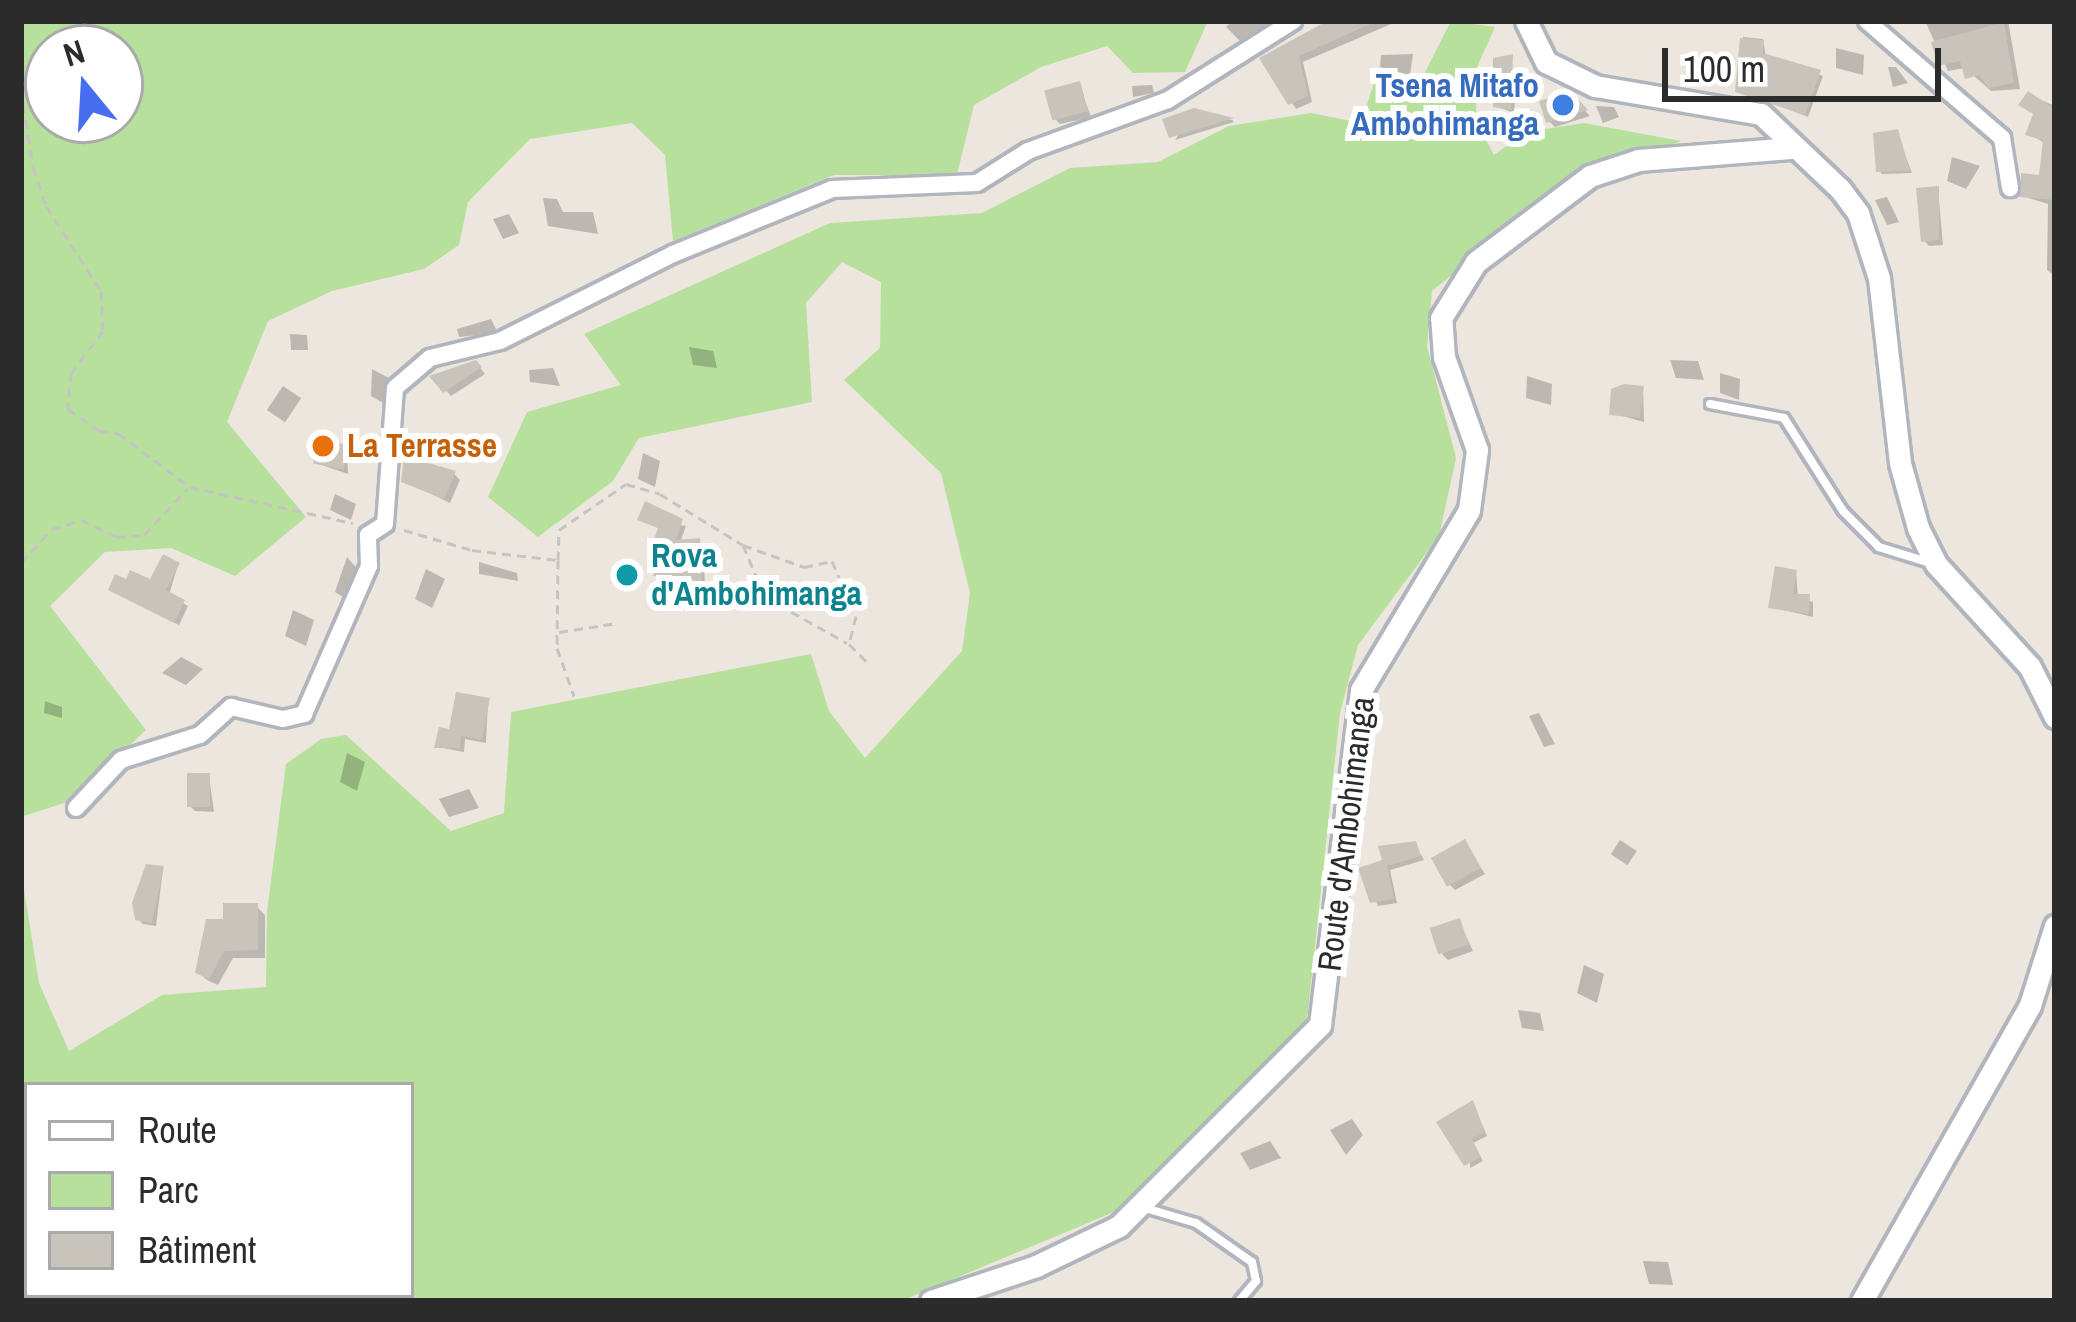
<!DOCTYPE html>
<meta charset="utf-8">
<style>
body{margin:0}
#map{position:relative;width:2076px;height:1322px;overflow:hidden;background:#ece6de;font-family:"Archivo Narrow",sans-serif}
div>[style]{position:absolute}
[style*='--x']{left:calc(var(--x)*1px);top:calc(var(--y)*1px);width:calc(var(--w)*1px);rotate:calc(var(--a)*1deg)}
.green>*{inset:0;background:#b7e09d}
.shadow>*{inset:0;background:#0003;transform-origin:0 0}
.building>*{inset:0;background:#c8c4bc;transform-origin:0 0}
.path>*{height:3px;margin-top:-1.5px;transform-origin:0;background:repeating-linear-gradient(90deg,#c4c4c4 0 9px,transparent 0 15px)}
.roads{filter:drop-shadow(3px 0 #b1b5be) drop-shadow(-3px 0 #b1b5be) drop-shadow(0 3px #b1b5be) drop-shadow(0 -3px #b1b5be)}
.service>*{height:8px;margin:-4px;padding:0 4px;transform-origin:4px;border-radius:4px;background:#fff}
.minor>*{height:16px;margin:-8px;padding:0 8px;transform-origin:8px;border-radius:8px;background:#fff}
.tertiary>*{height:21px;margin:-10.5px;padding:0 10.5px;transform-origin:10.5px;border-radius:10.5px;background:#fff}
.dots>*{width:33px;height:33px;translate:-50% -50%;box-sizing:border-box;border:6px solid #fff;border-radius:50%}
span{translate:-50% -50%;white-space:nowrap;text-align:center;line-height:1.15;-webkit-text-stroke:12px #fff;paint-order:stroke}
.shop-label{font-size:33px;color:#366cbe;font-weight:700}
.right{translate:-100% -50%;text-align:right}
.food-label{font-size:33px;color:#c56008;font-weight:700}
.left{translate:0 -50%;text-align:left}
.culture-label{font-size:33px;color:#0d838f;font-weight:700}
.street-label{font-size:33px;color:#2b2b2b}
.frame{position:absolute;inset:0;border:24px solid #2b2b2b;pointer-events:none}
.legend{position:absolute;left:24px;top:1082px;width:390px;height:216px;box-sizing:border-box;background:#fff;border:3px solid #aaa;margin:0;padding:15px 21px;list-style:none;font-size:36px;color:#2b2b2b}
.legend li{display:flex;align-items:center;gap:24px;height:60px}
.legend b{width:60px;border:3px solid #aaa}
.north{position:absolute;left:24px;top:24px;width:120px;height:120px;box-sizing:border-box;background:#fff;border:3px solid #aaa;border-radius:50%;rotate:342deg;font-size:33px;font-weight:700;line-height:48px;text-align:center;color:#2b2b2b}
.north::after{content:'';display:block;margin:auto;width:42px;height:54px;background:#476ef1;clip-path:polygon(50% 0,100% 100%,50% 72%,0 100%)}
.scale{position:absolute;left:1662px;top:48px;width:279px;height:54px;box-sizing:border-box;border:6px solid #2b2b2b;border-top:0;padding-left:15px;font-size:36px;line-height:42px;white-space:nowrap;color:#2b2b2b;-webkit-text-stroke:9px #fff;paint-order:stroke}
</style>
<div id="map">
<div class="green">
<div style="clip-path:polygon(evenodd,21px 21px,1208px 21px,1185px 72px,1133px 73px,1107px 46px,1041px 67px,974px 105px,957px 175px,834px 175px,673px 241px,665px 155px,632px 123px,530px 139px,468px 202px,459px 245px,424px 269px,332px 291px,268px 321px,227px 422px,306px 517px,235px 576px,171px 548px,105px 552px,50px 606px,146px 730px,70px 801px,21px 817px,21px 21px,48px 48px,120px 48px,120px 120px,48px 120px,48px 48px)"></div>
<div style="clip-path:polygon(evenodd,1451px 21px,1495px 27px,1477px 67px,1476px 121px,1494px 155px,1526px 132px,1584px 123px,1681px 141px,1529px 212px,1432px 291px,1427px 346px,1456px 458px,1439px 536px,1358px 645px,1340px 713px,1307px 1020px,1227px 1119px,1114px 1212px,901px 1301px,21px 1301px,21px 871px,39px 983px,69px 1051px,162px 995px,266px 987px,267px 912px,286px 764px,321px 739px,346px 735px,451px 831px,504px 813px,511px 712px,811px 654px,829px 711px,865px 758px,962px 651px,970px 593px,941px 473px,844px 380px,880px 348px,881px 282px,842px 262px,806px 303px,812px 402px,639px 438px,613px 481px,538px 537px,488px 497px,527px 412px,621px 385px,584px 334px,830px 223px,982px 213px,1070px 168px,1158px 162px,1229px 126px,1311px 113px,1361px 123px,1379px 68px,1418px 86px,1451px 21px,27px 1085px,411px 1085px,411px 1295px,27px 1295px,27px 1085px)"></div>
</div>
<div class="shadow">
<div style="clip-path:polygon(1232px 21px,1263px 21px,1266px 24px,1243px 44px,1226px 27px)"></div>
<div style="clip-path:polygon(1335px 21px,1398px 21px,1303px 62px,1312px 102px,1296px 109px,1263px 59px)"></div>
<div style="clip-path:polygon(1925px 21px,2008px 21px,2020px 89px,1991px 91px,1965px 68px,1948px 71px)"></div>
<div style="clip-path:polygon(1743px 37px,1763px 39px,1766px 57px,1823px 76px,1808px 117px,1738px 90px)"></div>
<div style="clip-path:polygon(1836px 48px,1864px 55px,1863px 75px,1836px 68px)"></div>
<div style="clip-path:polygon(1381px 55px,1413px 54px,1410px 75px,1380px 67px)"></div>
<div style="clip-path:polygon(1496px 62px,1517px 71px,1514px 113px,1496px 106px)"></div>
<div style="clip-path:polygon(1888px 67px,1896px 67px,1908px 83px,1893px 87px)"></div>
<div style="clip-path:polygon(1079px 84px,1091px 117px,1060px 124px,1055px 119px)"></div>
<div style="clip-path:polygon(1152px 85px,1154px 93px,1133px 97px,1132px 86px)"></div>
<div style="clip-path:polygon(1570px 94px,1590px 116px,1555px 127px,1549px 121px)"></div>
<div style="clip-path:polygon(2029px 95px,2055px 106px,2055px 276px,2047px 270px,2048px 204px,2022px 196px,2041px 178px,2045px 143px,2028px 134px,2036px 115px)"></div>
<div style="clip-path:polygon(1596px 106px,1614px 107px,1619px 117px,1603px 123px)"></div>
<div style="clip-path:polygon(1195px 111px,1232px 120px,1234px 122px,1175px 140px)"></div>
<div style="clip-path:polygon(1897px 133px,1912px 173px,1882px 174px,1879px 171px)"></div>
<div style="clip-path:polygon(1952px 157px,1980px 166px,1966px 189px,1947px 181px)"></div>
<div style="clip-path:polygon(1938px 189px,1943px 245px,1929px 246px,1924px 240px)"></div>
<div style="clip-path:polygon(1887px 197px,1899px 222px,1887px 225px,1875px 200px)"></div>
<div style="clip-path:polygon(543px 198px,557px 199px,563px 212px,593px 212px,598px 234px,548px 226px)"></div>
<div style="clip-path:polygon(509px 214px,519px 233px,503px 239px,493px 219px)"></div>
<div style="clip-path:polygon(491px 319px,498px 333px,459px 337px,457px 329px)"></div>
<div style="clip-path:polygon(290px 334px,307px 335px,308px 350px,291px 350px)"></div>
<div style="clip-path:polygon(689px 347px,713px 351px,717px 368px,693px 365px)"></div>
<div style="clip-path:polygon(1670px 360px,1698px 361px,1704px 380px,1676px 378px)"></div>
<div style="clip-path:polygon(476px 363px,485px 374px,451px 396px,434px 377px)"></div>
<div style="clip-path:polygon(553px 368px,560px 386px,530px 382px,529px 370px)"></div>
<div style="clip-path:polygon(372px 369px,391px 379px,383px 403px,371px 396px)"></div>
<div style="clip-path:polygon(1720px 373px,1740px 379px,1739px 400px,1720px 393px)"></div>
<div style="clip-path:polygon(1527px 376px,1552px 384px,1551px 405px,1526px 398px)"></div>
<div style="left:283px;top:386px;width:22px;height:29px;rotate:34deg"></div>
<div style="clip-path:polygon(1643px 389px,1644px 422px,1612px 413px)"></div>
<div style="clip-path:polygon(458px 433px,483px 440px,481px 458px,456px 451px)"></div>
<div style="clip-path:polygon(347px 448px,348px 474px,316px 463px)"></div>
<div style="clip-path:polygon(643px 453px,660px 461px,655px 487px,638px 479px)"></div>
<div style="clip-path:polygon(454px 474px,460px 480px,450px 503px,404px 481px)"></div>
<div style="clip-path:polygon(335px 494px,356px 504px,351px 520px,330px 510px)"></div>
<div style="clip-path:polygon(641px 519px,686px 526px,680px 543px,703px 545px,705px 585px,657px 575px,667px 547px,656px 541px,660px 529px)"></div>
<div style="clip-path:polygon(347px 557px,360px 572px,348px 600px,335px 592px)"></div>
<div style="clip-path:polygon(479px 562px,517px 573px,518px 581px,479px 574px)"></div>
<div style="clip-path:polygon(178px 565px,169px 595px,188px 606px,179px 625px,111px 590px,151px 583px)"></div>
<div style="clip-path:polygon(426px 569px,445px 579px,432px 608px,415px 599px)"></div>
<div style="clip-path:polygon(1796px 572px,1798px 597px,1813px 602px,1813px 617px,1771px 607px)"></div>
<div style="clip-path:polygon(293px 610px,314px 620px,306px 646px,285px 636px)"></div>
<div style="clip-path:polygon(181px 657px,203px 669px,186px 685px,162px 673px)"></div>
<div style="clip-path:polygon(45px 701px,62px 707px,62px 718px,44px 713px)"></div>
<div style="clip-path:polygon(488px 701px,486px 743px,465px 739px,464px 752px,437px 747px)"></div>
<div style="clip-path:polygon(1539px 713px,1555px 744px,1544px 747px,1529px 716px)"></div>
<div style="clip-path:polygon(347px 753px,365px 762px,357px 791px,340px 782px)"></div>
<div style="clip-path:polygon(209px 776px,214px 812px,195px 811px,189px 805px)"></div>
<div style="clip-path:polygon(469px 789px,479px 808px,449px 817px,439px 799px)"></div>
<div style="left:1620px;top:840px;width:20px;height:17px;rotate:33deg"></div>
<div style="clip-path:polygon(1465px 843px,1485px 874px,1455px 890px,1450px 885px)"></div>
<div style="clip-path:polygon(1415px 844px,1424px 860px,1390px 870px,1397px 903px,1378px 906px,1362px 870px)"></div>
<div style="clip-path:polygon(163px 869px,156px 926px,143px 924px,138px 919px)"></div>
<div style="clip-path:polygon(256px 906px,265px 915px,265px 958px,233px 958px,218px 985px,207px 980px,198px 972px,226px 922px)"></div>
<div style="clip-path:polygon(1459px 921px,1473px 951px,1448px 960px,1442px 954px)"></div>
<div style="clip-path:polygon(1584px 965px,1604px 974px,1597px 1003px,1577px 993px)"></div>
<div style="clip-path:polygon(1518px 1010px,1540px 1013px,1544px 1031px,1522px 1028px)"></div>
<div style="clip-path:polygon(1473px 1104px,1487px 1136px,1473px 1143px,1483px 1161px,1470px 1168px)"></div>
<div style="clip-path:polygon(1352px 1119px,1363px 1135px,1346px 1155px,1330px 1130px)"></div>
<div style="clip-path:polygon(1270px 1141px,1281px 1158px,1250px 1170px,1240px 1153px)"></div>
<div style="clip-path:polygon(1643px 1261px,1668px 1262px,1673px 1285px,1649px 1284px)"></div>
</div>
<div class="building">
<div style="clip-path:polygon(1327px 21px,1370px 24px,1299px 56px,1308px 96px,1288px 105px,1259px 58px)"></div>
<div style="clip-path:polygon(2004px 22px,2014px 83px,1988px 88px,1979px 75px,1965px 79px,1960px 61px,1938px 66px,1931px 42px)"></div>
<div style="clip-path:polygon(1740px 38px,1764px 40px,1763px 53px,1821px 70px,1805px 115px,1735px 92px)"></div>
<div style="clip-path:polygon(1513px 54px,1511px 110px,1493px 107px,1493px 58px)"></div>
<div style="left:1080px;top:81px;width:31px;height:37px;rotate:75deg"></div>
<div style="clip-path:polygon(1571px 91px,1588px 110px,1546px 123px,1539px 101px)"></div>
<div style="clip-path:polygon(2028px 91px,2055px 109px,2055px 200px,2019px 197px,2021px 173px,2039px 175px,2043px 140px,2025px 135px,2033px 114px,2018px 105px)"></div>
<div style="clip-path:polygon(1194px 108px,1234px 118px,1169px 138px,1162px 119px)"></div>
<div style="clip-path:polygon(1898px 129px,1910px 171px,1876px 172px,1873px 133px)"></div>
<div style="clip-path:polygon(1939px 186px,1939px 240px,1921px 242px,1916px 188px)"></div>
<div style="clip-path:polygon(476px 360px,482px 367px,443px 393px,429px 376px)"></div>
<div style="clip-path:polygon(1624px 384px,1644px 386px,1640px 418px,1609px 415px,1611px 389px)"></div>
<div style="left:318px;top:439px;width:31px;height:25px;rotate:11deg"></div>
<div style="clip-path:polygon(404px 456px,456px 471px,444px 499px,401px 482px)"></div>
<div style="clip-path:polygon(645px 501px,683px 519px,676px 540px,700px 538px,702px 582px,653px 576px,664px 546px,653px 542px,658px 528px,637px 520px)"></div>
<div style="clip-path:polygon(163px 554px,180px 563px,166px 590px,185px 600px,174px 623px,108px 590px,115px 574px,126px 579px,130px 570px,150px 579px)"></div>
<div style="clip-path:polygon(1775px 566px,1797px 570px,1793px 594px,1810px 594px,1809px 614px,1768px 608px)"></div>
<div style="clip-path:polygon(456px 692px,490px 698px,482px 740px,461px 736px,460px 748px,434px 748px,439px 727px,449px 729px)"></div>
<div style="left:187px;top:773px;width:23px;height:34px"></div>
<div style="left:1465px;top:839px;width:33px;height:39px;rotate:61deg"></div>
<div style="clip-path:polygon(1416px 841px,1421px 856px,1387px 866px,1394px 899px,1370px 903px,1358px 868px,1382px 860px,1378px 846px)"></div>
<div style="clip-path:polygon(146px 864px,164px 866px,152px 923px,135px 920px,132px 903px)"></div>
<div style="clip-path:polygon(223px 903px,258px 903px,258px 950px,224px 951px,209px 979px,195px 973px,206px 919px,223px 919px)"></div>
<div style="left:1460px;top:918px;width:28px;height:32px;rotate:72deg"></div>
<div style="clip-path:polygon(1473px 1100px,1485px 1132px,1472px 1139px,1481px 1157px,1464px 1166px,1436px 1122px)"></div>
</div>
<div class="path">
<div style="--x:49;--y:48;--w:32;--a:-56"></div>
<div style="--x:48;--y:50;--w:48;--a:124"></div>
<div style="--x:21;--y:90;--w:78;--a:81.1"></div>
<div style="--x:33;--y:167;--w:41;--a:71.6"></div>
<div style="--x:46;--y:206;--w:101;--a:57.1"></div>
<div style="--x:101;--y:291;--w:40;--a:87.1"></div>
<div style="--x:103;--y:331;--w:53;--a:127.3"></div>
<div style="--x:71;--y:373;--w:36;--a:95"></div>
<div style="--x:68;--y:409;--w:38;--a:35"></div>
<div style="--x:99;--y:431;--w:19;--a:6"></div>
<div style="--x:118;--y:433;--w:90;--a:36.9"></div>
<div style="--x:190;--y:487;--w:167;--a:12.5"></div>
<div style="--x:404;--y:530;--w:71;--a:16.4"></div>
<div style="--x:472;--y:550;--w:87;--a:6.6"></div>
<div style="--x:558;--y:560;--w:88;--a:90.7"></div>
<div style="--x:557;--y:648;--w:51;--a:70.5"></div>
<div style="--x:743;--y:545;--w:56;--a:67.1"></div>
<div style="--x:765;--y:597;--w:94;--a:29.3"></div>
<div style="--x:558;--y:560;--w:30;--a:-88"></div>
<div style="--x:559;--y:530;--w:81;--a:-34.5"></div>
<div style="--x:626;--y:484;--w:35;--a:16"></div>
<div style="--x:660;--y:494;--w:97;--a:31.6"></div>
<div style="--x:743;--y:545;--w:65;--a:19.8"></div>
<div style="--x:804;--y:567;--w:29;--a:-12"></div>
<div style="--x:832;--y:561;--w:60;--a:66.4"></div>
<div style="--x:856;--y:616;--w:29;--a:104"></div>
<div style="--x:849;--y:644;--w:25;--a:45"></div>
<div style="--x:21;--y:563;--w:46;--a:-47.6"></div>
<div style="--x:52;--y:529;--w:30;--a:-17"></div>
<div style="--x:81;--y:520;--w:40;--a:25"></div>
<div style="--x:117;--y:537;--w:27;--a:-4"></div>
<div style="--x:144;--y:535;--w:64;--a:-46.9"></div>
<div style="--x:559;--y:632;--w:59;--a:-8.8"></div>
</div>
<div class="roads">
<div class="service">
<div style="--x:1710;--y:404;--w:75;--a:10.7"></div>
<div style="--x:1784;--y:418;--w:110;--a:57.6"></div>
<div style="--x:1843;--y:511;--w:51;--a:45"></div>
<div style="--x:1879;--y:547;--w:58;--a:17.2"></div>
<div style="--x:1145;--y:1208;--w:53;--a:16.4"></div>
<div style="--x:1196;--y:1223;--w:68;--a:34.9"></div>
<div style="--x:1252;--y:1262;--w:19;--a:78"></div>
<div style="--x:1256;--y:1281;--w:26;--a:130"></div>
</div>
<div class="minor">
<div style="--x:1867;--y:21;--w:179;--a:40.9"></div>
<div style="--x:2002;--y:138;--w:51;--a:80.9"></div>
<div style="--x:76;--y:808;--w:66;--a:-46.8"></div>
<div style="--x:121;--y:760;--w:83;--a:-17.6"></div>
<div style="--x:200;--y:735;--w:42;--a:-42.1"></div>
<div style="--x:231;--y:707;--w:53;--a:13"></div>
<div style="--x:283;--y:719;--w:22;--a:-13"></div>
<div style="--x:304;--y:714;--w:162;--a:-66.3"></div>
<div style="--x:369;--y:566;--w:31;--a:-92"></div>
<div style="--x:368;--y:535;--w:20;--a:-33"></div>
<div style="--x:385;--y:524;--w:136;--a:-85.8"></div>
<div style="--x:395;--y:388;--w:46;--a:-40.6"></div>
<div style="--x:430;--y:358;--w:72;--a:-13.7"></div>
<div style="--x:500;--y:341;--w:194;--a:-26.7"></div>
<div style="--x:673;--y:254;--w:172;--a:-22.2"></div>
<div style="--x:832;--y:189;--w:145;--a:-2.4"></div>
<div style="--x:977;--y:183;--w:60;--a:-32.1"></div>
<div style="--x:1028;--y:151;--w:149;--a:-20"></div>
<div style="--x:1168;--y:100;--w:148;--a:-32.3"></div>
</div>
<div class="tertiary">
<div style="--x:1526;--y:21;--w:46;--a:64"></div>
<div style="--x:1546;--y:62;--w:55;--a:26.1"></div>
<div style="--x:1595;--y:86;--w:168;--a:9.6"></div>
<div style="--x:1761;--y:114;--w:109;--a:43.5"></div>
<div style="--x:1840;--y:189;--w:30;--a:53"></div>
<div style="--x:1858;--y:213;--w:68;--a:72.1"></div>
<div style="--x:1879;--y:278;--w:186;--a:83.5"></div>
<div style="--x:1900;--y:463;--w:67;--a:74.5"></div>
<div style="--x:1918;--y:528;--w:40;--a:63.4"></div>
<div style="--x:1936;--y:564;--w:139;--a:47.6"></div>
<div style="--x:2030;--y:667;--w:56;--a:63.4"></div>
<div style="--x:931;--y:1301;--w:111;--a:-18.4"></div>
<div style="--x:1036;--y:1266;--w:92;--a:-25.7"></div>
<div style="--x:1119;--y:1226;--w:284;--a:-45"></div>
<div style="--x:1320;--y:1025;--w:337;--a:-83"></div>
<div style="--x:1361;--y:690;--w:210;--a:-59"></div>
<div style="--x:1469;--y:510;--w:61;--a:-82.4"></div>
<div style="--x:1477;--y:450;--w:99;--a:-109.5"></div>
<div style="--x:1444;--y:357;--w:39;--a:-94"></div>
<div style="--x:1441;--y:318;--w:66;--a:-58"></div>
<div style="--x:1476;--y:262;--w:143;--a:-37"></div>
<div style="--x:1590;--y:176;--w:52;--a:-18.1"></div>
<div style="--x:1639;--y:160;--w:154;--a:-4.5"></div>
<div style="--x:1862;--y:1301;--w:340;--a:-60.4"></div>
<div style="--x:2030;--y:1005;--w:83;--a:-72.4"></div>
</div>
</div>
<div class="dots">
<div style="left:1563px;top:105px;background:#3f7fe0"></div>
<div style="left:323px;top:446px;background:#e8710a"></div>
<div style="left:627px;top:575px;background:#0f9aa8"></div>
</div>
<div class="shop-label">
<span class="right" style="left:1539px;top:105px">Tsena Mitafo<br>Ambohimanga</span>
</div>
<div class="food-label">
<span class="left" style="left:347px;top:446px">La Terrasse</span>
</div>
<div class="culture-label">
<span class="left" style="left:651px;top:575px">Rova<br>d'Ambohimanga</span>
</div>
<div class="street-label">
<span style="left:1346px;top:834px;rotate:-83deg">Route d'Ambohimanga</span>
</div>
<div class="frame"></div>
<ul class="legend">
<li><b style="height:15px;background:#fff"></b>Route</li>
<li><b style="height:33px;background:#b7e09d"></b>Parc</li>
<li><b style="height:33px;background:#c8c4bc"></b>Bâtiment</li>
</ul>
<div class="north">N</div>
<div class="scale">100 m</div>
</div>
